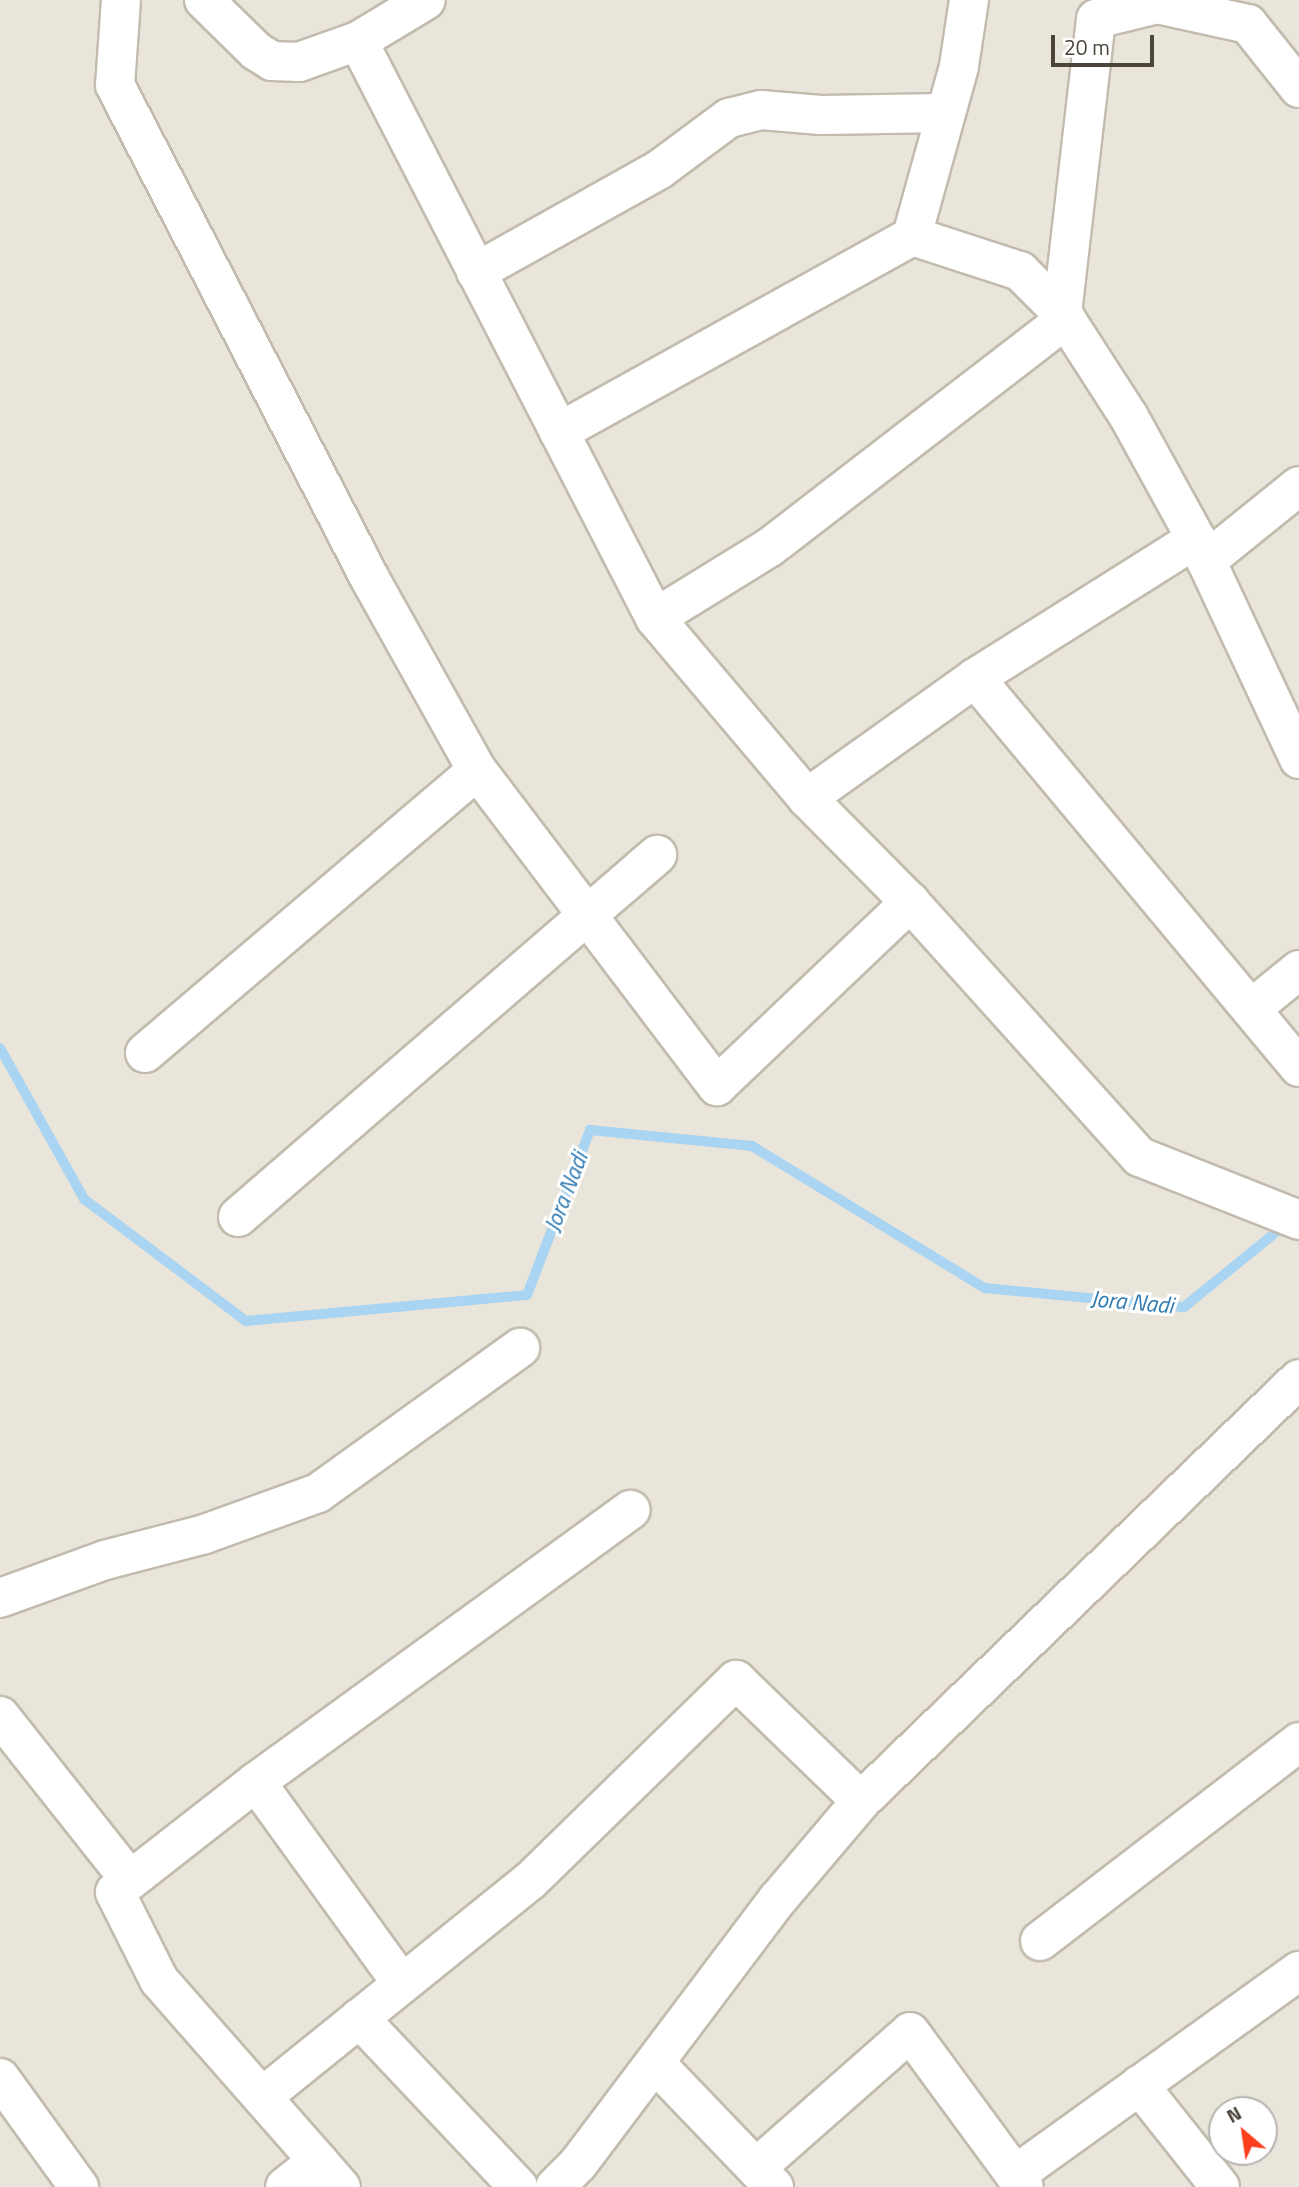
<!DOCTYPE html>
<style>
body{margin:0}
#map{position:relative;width:1299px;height:2187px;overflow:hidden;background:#f6f3ec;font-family:"Titillium Web",sans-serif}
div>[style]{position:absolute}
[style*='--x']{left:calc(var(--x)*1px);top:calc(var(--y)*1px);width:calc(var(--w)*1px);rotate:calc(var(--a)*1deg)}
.residential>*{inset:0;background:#eae5da}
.stream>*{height:10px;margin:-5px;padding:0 5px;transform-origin:5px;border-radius:5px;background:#a9d4f2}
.roads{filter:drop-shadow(2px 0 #c2bbae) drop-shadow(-2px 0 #c2bbae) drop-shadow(0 2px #c2bbae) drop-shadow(0 -2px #c2bbae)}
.minor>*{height:38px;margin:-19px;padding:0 19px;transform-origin:19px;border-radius:19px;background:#fff}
span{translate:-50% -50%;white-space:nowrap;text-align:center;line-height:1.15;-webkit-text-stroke:6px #fff;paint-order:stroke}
.water-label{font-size:23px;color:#2e7ab2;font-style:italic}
.north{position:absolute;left:1208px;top:2096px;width:70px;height:70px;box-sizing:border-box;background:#fff;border:2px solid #b7b4b0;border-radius:50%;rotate:331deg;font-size:19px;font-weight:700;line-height:28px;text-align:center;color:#4b4439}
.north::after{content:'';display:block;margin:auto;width:24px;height:32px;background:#fc3f1d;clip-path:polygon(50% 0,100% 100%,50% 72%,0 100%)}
.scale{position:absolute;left:1051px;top:35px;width:103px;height:32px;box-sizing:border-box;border:4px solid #4b4439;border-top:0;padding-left:9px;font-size:21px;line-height:24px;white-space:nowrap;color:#4b4439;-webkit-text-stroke:5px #fff;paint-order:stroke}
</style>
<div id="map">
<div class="residential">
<div style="clip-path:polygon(evenodd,0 0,1299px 0,1299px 2187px,0 2187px,0 0,1222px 2110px,1264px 2110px,1264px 2152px,1222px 2152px,1222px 2110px)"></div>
</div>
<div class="stream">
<div style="--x:0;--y:1048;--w:173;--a:60.9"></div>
<div style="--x:84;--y:1199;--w:203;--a:37"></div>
<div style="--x:246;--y:1321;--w:282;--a:-5.3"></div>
<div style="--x:527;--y:1295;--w:177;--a:-69.1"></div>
<div style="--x:590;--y:1130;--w:163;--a:5.6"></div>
<div style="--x:752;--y:1146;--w:273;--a:31.4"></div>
<div style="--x:985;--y:1288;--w:200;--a:5.5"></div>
<div style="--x:1184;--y:1307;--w:130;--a:-39.1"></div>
</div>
<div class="roads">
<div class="minor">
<div style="--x:121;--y:0;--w:85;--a:94"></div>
<div style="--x:115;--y:85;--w:554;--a:62.69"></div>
<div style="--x:369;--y:577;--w:221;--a:60.8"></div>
<div style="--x:477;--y:770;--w:397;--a:52.8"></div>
<div style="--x:717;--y:1086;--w:267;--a:-43.6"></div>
<div style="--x:204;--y:0;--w:73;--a:44.4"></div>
<div style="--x:256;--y:51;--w:19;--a:32"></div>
<div style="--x:272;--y:61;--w:27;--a:2"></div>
<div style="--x:299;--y:62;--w:63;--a:-19.6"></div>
<div style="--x:358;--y:41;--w:79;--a:-31.1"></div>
<div style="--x:358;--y:41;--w:649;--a:62.76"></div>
<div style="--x:655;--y:618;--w:236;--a:49.8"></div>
<div style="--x:807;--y:798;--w:146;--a:45.3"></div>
<div style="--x:910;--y:902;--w:343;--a:48"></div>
<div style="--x:1140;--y:1157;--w:171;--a:21.6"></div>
<div style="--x:912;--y:236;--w:114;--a:18"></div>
<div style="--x:1020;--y:271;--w:59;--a:45"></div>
<div style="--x:1062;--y:313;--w:124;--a:57.2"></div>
<div style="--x:1129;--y:417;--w:139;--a:61.2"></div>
<div style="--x:1196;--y:539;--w:243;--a:64.9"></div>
<div style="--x:476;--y:272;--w:211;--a:-29.2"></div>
<div style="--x:660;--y:169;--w:86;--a:-36.5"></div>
<div style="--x:729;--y:118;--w:33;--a:-14"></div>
<div style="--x:761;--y:110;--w:60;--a:4.8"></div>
<div style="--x:821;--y:115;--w:125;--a:-0.9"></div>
<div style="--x:1062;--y:313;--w:296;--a:-83.4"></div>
<div style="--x:1096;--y:19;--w:63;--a:-13.8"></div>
<div style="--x:1157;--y:4;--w:93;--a:12.4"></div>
<div style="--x:1248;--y:24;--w:82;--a:51.4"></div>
<div style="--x:559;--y:432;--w:404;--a:-29"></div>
<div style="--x:912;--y:236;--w:176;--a:-74.5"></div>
<div style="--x:959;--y:66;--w:67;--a:-81.4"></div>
<div style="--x:1206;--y:561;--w:119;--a:-38.9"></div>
<div style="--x:655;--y:618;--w:135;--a:-31.7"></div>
<div style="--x:770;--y:547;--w:374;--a:-37.6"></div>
<div style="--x:975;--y:678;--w:506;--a:50.21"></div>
<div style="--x:807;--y:798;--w:206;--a:-35.5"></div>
<div style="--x:975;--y:678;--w:261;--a:-32.2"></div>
<div style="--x:1251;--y:1009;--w:62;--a:-39.1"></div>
<div style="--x:145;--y:1053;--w:436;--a:-40.4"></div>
<div style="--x:238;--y:1217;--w:554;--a:-40.83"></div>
<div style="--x:0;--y:1598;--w:112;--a:-19.9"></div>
<div style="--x:105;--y:1560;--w:103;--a:-14.6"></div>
<div style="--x:205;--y:1534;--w:120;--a:-19.9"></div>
<div style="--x:318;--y:1493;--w:249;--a:-35.7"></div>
<div style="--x:0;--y:1716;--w:209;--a:51.6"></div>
<div style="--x:256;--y:1782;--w:249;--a:54.1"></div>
<div style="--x:1040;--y:1941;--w:327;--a:-37.5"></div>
<div style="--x:359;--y:2018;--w:232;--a:46.7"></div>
<div style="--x:655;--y:2063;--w:172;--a:46.2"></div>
<div style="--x:0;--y:2078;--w:135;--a:54.1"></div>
<div style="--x:1139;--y:2085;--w:130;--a:51.5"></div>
<div style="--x:262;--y:2097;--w:344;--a:-38.9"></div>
<div style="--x:530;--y:1881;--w:288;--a:-44.3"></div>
<div style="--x:736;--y:1680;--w:174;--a:44.1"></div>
<div style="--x:861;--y:1801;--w:608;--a:-43.93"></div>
<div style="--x:318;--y:2161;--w:35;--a:49"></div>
<div style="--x:756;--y:2168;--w:205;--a:-41.4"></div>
<div style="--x:910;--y:2032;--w:192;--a:53.7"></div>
<div style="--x:1015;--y:2175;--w:350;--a:-35.7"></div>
<div style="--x:285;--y:2187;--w:42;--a:-38.2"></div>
<div style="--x:318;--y:2161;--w:241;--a:-131.3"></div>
<div style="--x:159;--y:1980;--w:98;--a:-116.6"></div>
<div style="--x:115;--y:1892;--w:179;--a:-38"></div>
<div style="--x:256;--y:1782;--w:463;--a:-36"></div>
<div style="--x:555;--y:2187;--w:33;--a:-45"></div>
<div style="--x:578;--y:2164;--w:332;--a:-53"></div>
<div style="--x:778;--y:1899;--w:128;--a:-49.7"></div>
</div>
</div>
<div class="water-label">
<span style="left:566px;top:1192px;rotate:-69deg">Jora Nadi</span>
<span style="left:1132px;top:1302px;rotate:5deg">Jora Nadi</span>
</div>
<div class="north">N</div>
<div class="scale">20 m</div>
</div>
